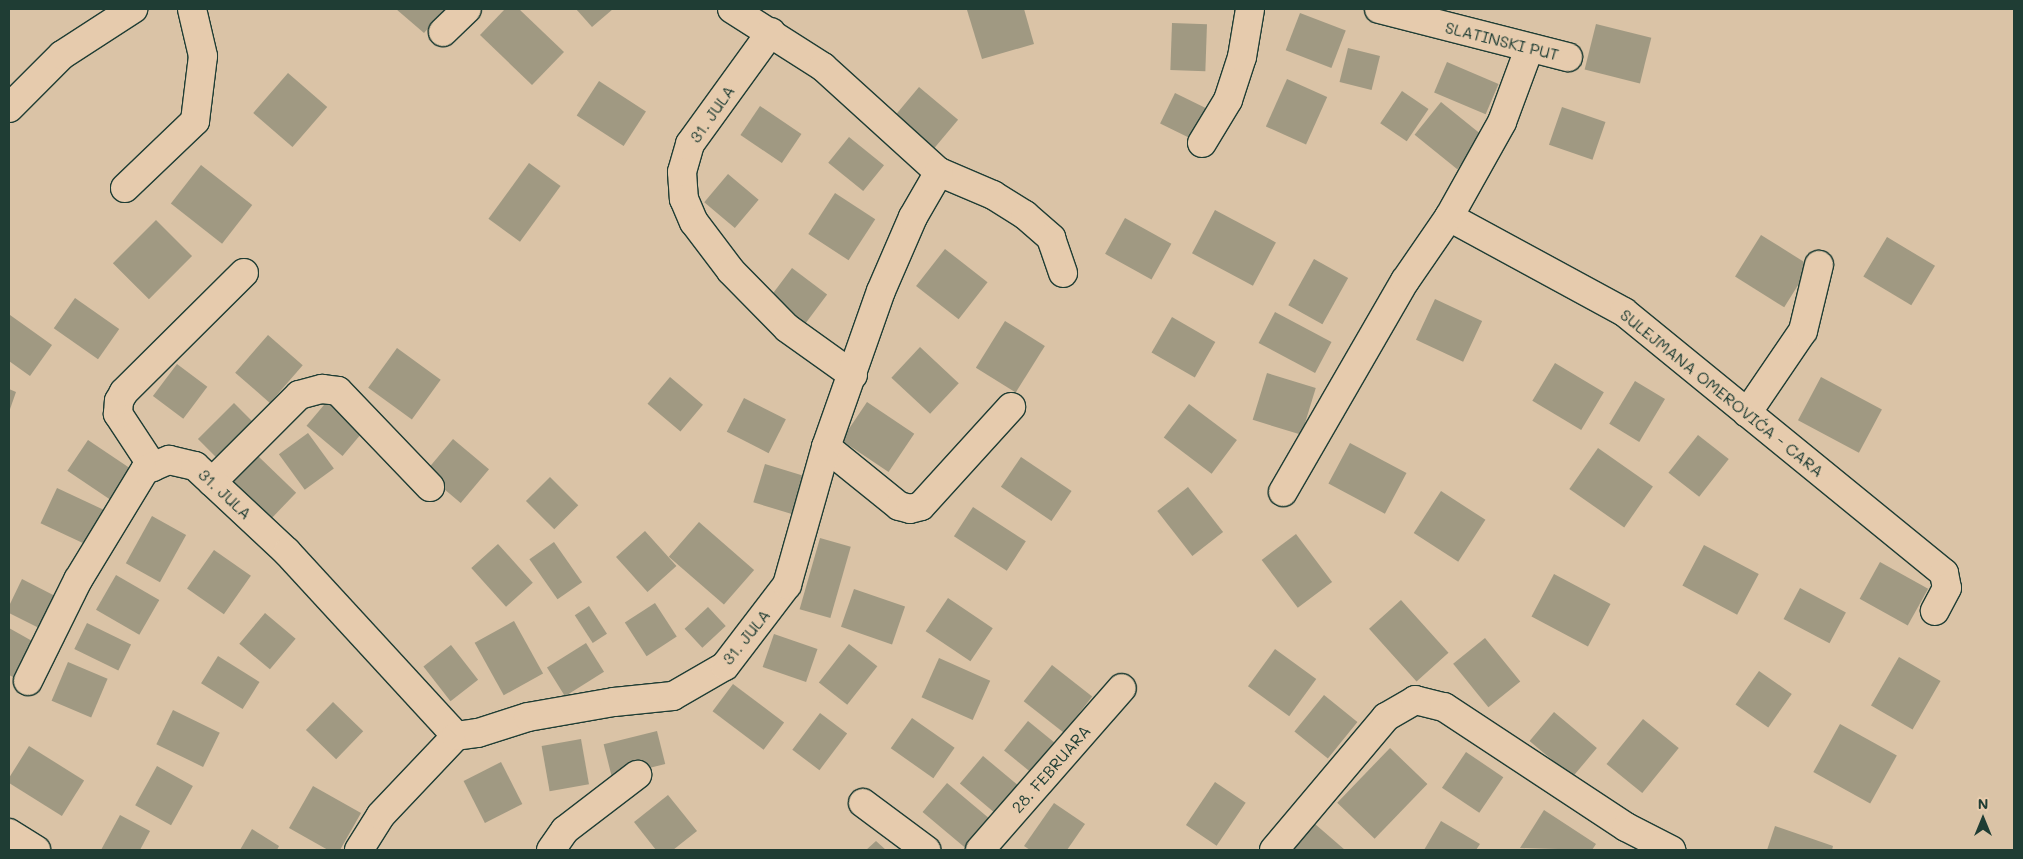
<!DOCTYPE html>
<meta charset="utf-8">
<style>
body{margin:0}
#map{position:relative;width:2023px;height:859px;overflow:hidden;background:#dac3a6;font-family:Mali,sans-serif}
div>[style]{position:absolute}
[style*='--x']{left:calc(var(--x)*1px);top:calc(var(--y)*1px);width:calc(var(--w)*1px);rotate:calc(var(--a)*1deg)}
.building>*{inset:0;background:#a09982;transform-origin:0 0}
.roads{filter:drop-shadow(1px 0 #1f3d34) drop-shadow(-1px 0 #1f3d34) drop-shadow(0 1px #1f3d34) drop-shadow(0 -1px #1f3d34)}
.minor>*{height:28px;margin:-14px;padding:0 14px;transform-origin:14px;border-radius:14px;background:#e6cbad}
span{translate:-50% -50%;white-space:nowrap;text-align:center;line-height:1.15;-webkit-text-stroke:5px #e6cbad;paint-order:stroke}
.street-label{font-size:16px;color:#1f3d34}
.frame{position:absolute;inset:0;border:10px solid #1f3d34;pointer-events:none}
.north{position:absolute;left:1958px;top:794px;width:50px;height:50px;-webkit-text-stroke:4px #e6cbad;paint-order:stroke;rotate:0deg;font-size:14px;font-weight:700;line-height:20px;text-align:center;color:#1f3d34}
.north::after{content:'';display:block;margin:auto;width:18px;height:22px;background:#1f3d34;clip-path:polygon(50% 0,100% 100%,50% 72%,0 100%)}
</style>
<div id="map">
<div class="building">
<div style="clip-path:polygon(396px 9px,445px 9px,424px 33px)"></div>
<div style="clip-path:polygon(505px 9px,519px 9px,564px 52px,532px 85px,480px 35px)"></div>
<div style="clip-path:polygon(576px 9px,613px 9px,592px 27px)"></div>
<div style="clip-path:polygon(1024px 9px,1034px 44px,982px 59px,967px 10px)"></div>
<div style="left:1300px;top:13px;width:49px;height:40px;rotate:21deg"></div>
<div style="left:1172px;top:23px;width:35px;height:47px;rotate:2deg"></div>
<div style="left:1596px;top:24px;width:57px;height:47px;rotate:14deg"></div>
<div style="left:1348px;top:48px;width:33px;height:35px;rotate:14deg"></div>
<div style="left:1447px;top:62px;width:56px;height:33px;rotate:23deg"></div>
<div style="left:288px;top:73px;width:52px;height:53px;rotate:41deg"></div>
<div style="left:1287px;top:79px;width:44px;height:52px;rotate:24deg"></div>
<div style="left:599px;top:81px;width:56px;height:41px;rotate:33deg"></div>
<div style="left:919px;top:87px;width:51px;height:43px;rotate:40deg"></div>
<div style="left:1402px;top:91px;width:32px;height:39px;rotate:34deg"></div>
<div style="left:1175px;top:93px;width:46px;height:34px;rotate:26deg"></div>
<div style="left:1441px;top:102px;width:55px;height:42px;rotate:39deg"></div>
<div style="left:760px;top:106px;width:50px;height:35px;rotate:34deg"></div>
<div style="left:1562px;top:107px;width:46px;height:40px;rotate:19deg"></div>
<div style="left:849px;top:137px;width:45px;height:33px;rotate:39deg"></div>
<div style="left:529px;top:163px;width:39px;height:69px;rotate:36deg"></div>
<div style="left:201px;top:165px;width:65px;height:49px;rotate:38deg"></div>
<div style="left:728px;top:174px;width:40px;height:37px;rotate:40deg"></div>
<div style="left:835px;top:193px;width:48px;height:49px;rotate:33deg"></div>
<div style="left:1215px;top:210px;width:69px;height:49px;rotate:28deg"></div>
<div style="left:1125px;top:218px;width:53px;height:41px;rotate:29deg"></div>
<div style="left:156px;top:220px;width:51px;height:61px;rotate:45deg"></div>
<div style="left:1761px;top:235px;width:58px;height:49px;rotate:32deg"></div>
<div style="left:1887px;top:237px;width:56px;height:46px;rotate:31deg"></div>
<div style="left:945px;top:249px;width:54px;height:47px;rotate:38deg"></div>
<div style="left:1314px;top:259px;width:39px;height:53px;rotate:29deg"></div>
<div style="left:792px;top:268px;width:44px;height:39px;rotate:37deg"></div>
<div style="left:75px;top:298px;width:54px;height:37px;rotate:35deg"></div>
<div style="left:1435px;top:299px;width:52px;height:45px;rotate:25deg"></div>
<div style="left:1275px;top:312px;width:64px;height:35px;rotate:28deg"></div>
<div style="clip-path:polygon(10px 315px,52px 345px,30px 376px,9px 361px)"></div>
<div style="left:1172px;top:317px;width:50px;height:41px;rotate:30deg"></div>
<div style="left:1005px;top:321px;width:47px;height:55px;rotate:32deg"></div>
<div style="left:268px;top:335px;width:46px;height:50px;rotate:41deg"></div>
<div style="left:920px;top:347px;width:53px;height:42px;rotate:43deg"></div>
<div style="left:397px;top:348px;width:54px;height:49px;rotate:36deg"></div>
<div style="left:1555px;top:363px;width:57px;height:44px;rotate:31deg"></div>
<div style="left:177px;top:364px;width:38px;height:40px;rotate:37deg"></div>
<div style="left:1267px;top:373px;width:51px;height:49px;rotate:17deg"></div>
<div style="left:670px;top:377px;width:43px;height:35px;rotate:40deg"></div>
<div style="left:1821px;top:377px;width:69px;height:49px;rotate:28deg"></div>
<div style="left:1635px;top:381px;width:35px;height:50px;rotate:31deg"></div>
<div style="clip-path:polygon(9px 389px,16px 392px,9px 412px)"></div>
<div style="left:744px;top:398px;width:47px;height:38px;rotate:27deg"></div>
<div style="left:329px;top:399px;width:47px;height:35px;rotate:40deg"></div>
<div style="left:867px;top:402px;width:57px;height:46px;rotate:34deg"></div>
<div style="left:234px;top:403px;width:31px;height:51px;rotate:45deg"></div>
<div style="left:1189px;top:404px;width:60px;height:42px;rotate:37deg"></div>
<div style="left:308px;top:433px;width:44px;height:36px;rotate:54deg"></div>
<div style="left:1698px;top:435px;width:39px;height:48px;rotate:38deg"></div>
<div style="left:453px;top:439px;width:47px;height:44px;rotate:40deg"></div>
<div style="left:88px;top:440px;width:52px;height:37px;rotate:34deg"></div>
<div style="left:1350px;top:443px;width:64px;height:46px;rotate:28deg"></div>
<div style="left:1598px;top:448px;width:67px;height:50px;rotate:35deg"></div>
<div style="left:258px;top:456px;width:53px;height:37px;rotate:44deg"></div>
<div style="left:1021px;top:457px;width:61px;height:36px;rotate:34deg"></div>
<div style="left:765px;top:464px;width:47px;height:40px;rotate:17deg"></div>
<div style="left:550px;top:477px;width:40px;height:34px;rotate:45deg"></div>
<div style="left:1188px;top:487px;width:57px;height:39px;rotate:52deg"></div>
<div style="left:57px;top:488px;width:52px;height:39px;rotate:25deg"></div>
<div style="left:1441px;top:491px;width:53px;height:50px;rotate:33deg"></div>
<div style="left:973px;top:507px;width:63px;height:35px;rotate:33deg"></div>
<div style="left:152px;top:516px;width:39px;height:54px;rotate:29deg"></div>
<div style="left:699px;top:522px;width:73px;height:46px;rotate:41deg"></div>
<div style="left:645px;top:531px;width:47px;height:39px;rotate:48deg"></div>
<div style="left:1296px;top:534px;width:60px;height:43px;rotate:53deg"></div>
<div style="left:820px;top:538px;width:32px;height:74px;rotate:16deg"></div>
<div style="left:554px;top:542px;width:49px;height:30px;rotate:55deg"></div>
<div style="left:498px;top:544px;width:52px;height:36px;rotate:48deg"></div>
<div style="left:1704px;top:545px;width:62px;height:46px;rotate:28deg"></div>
<div style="left:214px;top:550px;width:45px;height:47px;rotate:35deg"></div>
<div style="left:1880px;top:562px;width:55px;height:42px;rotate:29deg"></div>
<div style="left:1554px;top:574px;width:64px;height:48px;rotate:28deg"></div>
<div style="left:116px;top:575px;width:50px;height:40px;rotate:30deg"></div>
<div style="clip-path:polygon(22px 579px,59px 598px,43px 630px,9px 613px,9px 606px)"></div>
<div style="left:1800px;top:588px;width:52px;height:35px;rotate:28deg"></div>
<div style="left:854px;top:589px;width:54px;height:40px;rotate:19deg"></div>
<div style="left:948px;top:598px;width:54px;height:40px;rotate:34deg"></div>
<div style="left:1401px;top:600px;width:71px;height:43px;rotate:48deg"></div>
<div style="left:655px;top:603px;width:40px;height:36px;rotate:57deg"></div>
<div style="left:589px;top:606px;width:33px;height:17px;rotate:57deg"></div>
<div style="left:708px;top:607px;width:26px;height:32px;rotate:47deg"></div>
<div style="left:265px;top:613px;width:40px;height:40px;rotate:40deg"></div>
<div style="left:514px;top:621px;width:60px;height:45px;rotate:61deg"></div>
<div style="left:87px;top:623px;width:49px;height:29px;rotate:26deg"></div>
<div style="clip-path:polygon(9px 628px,41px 646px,21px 681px,9px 675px)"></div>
<div style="left:774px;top:634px;width:46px;height:35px;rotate:19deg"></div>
<div style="left:1485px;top:638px;width:56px;height:41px;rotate:51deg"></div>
<div style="left:586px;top:643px;width:34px;height:46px;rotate:58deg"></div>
<div style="left:849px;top:644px;width:36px;height:49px;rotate:38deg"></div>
<div style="left:451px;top:645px;width:44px;height:35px;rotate:52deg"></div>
<div style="left:1275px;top:649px;width:51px;height:46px;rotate:36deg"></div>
<div style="left:218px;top:656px;width:49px;height:32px;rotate:32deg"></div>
<div style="left:1899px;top:657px;width:48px;height:56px;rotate:30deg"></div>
<div style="left:939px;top:658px;width:56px;height:43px;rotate:24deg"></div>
<div style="left:68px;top:662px;width:43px;height:42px;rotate:23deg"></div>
<div style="left:1052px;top:665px;width:51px;height:46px;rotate:38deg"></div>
<div style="left:1759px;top:671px;width:40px;height:41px;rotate:35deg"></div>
<div style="left:733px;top:684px;width:64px;height:34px;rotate:37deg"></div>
<div style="left:1324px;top:695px;width:43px;height:47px;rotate:39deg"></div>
<div style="left:333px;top:702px;width:42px;height:39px;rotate:44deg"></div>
<div style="left:173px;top:710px;width:52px;height:38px;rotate:26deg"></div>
<div style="left:1554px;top:712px;width:56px;height:38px;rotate:40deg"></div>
<div style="left:820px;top:713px;width:34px;height:46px;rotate:37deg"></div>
<div style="left:912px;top:718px;width:52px;height:37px;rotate:35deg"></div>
<div style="left:1643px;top:719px;width:46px;height:58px;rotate:39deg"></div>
<div style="left:1028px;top:721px;width:36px;height:38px;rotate:39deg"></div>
<div style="left:1840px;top:724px;width:65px;height:55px;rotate:29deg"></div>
<div style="left:657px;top:731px;width:34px;height:55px;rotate:76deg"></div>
<div style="left:581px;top:739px;width:46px;height:40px;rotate:80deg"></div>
<div style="left:29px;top:746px;width:65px;height:42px;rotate:32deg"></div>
<div style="left:1390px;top:748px;width:52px;height:76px;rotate:44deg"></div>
<div style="left:1466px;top:752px;width:45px;height:43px;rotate:34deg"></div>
<div style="left:983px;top:756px;width:52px;height:36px;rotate:40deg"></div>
<div style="left:501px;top:762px;width:47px;height:42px;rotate:63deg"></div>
<div style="left:157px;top:766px;width:41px;height:45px;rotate:29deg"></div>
<div style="left:1215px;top:782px;width:37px;height:52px;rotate:34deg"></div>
<div style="left:947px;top:783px;width:56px;height:38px;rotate:40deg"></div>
<div style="clip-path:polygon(313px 786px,361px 813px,340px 850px,328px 850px,289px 828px)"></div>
<div style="clip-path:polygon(668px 795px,697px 831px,673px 850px,656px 850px,634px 822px)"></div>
<div style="clip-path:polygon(1054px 803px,1085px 824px,1067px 850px,1030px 850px,1024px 846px)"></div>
<div style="clip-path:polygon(1544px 810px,1596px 844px,1592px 850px,1520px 848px)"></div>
<div style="clip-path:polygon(120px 815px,150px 831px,140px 850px,101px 850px)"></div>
<div style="clip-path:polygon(1441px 821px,1480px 844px,1476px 850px,1424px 850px)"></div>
<div style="clip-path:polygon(1315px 824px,1345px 850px,1292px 850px)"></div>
<div style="clip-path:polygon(1775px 826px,1833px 846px,1832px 850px,1767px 850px)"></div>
<div style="clip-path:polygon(252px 829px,279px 846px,277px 850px,240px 850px)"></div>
<div style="clip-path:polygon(876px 841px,886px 850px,866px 850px)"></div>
</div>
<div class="roads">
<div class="minor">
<div style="--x:732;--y:9;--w:108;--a:32.5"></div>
<div style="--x:823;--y:67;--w:156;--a:42.2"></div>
<div style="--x:939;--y:172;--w:59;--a:23.1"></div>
<div style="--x:993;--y:195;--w:38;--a:32"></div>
<div style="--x:1025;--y:215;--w:35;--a:41"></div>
<div style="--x:1051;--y:238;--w:37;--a:71"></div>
<div style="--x:1379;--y:9;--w:195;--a:14.3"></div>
<div style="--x:443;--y:32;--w:33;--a:-44"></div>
<div style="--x:771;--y:32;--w:138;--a:125.9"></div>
<div style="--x:690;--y:144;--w:29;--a:106"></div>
<div style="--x:682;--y:172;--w:27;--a:86"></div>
<div style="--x:684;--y:199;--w:25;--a:67"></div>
<div style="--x:694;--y:222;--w:61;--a:52.9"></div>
<div style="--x:731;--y:271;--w:80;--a:45.5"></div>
<div style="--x:787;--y:328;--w:81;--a:35.5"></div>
<div style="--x:9;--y:108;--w:75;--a:-45"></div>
<div style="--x:62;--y:55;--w:85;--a:-32.9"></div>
<div style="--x:1202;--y:143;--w:50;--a:-58.8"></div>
<div style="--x:1228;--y:100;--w:45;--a:-72"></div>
<div style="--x:1242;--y:57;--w:49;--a:-80.5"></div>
<div style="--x:125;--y:188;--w:97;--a:-43.7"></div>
<div style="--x:195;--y:121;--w:65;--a:-83"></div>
<div style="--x:203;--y:56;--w:48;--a:-103.2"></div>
<div style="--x:1449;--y:217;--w:199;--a:28.5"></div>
<div style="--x:1624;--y:312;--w:413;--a:39.2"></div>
<div style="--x:1944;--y:573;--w:15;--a:79"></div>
<div style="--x:1947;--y:588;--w:26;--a:118"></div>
<div style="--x:1747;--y:413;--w:99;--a:-55.7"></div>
<div style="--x:1803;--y:331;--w:68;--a:-76.4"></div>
<div style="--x:826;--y:447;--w:94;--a:38.9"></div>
<div style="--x:899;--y:506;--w:11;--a:15"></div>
<div style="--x:910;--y:509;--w:11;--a:-15"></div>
<div style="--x:921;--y:506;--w:134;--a:-47.7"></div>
<div style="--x:153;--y:467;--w:64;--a:-123.4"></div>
<div style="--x:118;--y:414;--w:13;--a:-86"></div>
<div style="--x:119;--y:401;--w:10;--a:-61"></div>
<div style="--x:124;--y:392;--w:169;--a:-44.8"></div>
<div style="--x:212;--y:482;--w:123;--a:-45"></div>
<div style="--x:299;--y:395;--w:24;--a:-15"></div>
<div style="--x:322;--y:389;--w:16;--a:7"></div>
<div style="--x:338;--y:391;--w:133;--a:46.2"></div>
<div style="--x:1283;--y:492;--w:244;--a:-60"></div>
<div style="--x:1405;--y:281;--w:78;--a:-55.5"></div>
<div style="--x:1449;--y:217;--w:109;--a:-60.8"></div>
<div style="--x:1502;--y:122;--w:78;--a:-69.7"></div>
<div style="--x:28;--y:681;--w:113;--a:-63.7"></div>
<div style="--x:78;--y:580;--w:129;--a:-58.7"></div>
<div style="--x:145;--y:470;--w:26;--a:-23"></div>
<div style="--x:169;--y:460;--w:27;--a:13"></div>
<div style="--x:195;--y:466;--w:126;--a:43.1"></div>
<div style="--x:287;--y:552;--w:250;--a:47.4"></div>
<div style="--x:863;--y:803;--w:79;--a:36.7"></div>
<div style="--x:9;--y:833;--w:32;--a:32"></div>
<div style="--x:359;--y:850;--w:41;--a:-57.8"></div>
<div style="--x:381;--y:815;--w:109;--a:-46.5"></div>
<div style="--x:456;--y:736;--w:22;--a:-8"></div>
<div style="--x:478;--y:733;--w:52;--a:-17.7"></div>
<div style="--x:528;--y:717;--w:87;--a:-9.9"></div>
<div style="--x:614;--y:702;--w:59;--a:-5.8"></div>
<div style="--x:673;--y:696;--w:60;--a:-30"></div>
<div style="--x:725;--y:666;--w:102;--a:-52.6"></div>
<div style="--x:787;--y:585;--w:143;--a:-74.2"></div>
<div style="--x:826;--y:447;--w:165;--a:-70.6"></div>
<div style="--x:881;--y:291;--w:81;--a:-66.6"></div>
<div style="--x:913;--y:217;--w:52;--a:-60"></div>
<div style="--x:551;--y:850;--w:24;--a:-55"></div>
<div style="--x:565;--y:830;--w:91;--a:-37.4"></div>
<div style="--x:980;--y:850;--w:215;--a:-48.8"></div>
<div style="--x:1274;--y:850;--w:174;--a:-49.9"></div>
<div style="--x:1386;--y:717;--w:34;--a:-30"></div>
<div style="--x:1415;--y:700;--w:30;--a:14"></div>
<div style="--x:1444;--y:707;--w:218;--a:33.4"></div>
<div style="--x:1626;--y:827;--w:51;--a:27.1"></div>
</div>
</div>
<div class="street-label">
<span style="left:1502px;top:41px;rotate:14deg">SLATINSKI PUT</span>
<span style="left:712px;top:114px;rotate:-55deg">31. JULA</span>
<span style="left:1722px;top:393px;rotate:39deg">SULEJMANA OMEROVIĆA - CARA</span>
<span style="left:225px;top:494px;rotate:43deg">31. JULA</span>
<span style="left:746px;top:637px;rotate:-51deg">31. JULA</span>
<span style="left:1051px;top:769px;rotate:-49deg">28. FEBRUARA</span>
</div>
<div class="frame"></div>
<div class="north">N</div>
</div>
